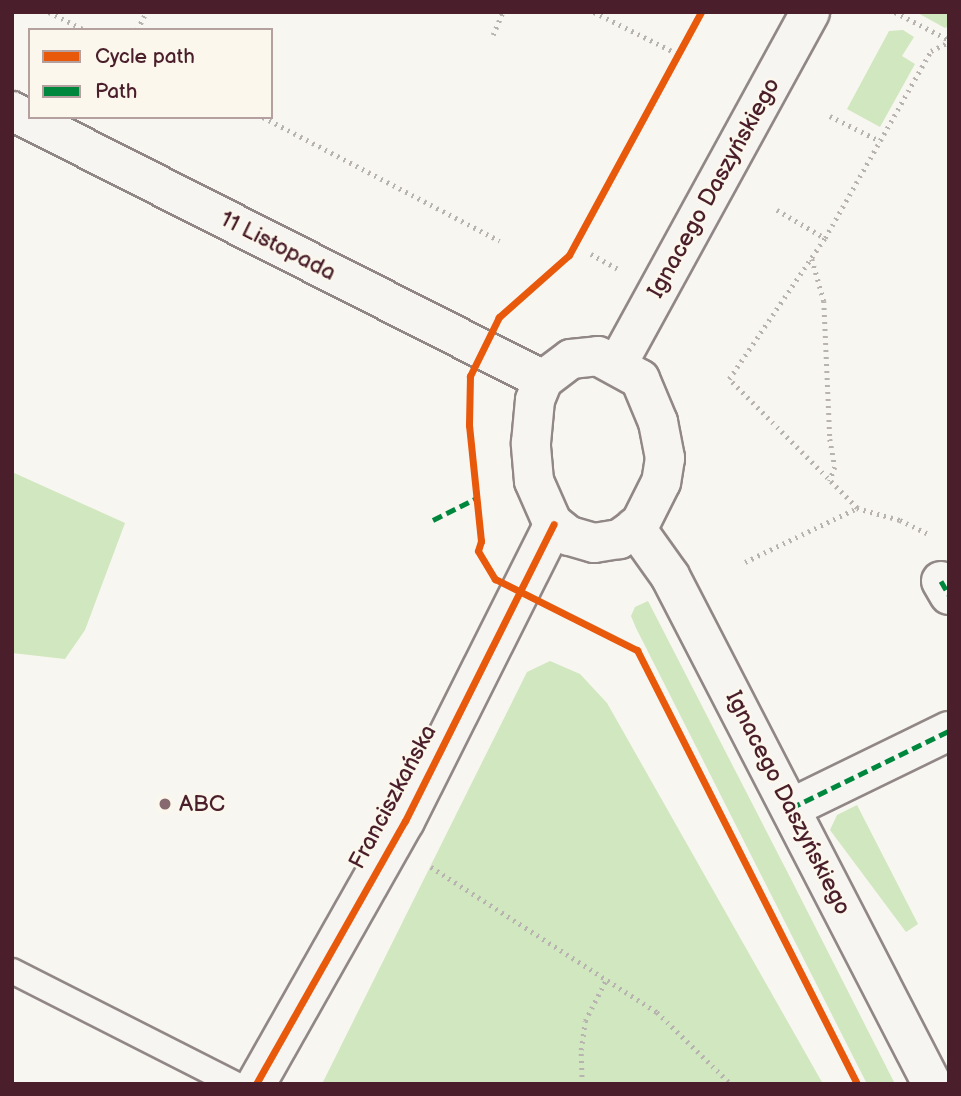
<!DOCTYPE html>
<meta charset="utf-8">
<style>
body{margin:0}
#map{position:relative;width:961px;height:1096px;overflow:hidden;background:#f8f6f0;font-family:"Balsamiq Sans",sans-serif}
div>[style]{position:absolute}
[style*='--x']{left:calc(var(--x)*1px);top:calc(var(--y)*1px);width:calc(var(--w)*1px);rotate:calc(var(--a)*1deg)}
.green>*{inset:0;background:#d0e7bf}
.path>*{height:4.5px;margin-top:-2.25px;transform-origin:0;background:repeating-linear-gradient(90deg,#b8b3b1 0 2px,transparent 0 7px)}
.roads{filter:drop-shadow(2px 0 #918787) drop-shadow(-2px 0 #918787) drop-shadow(0 2px #918787) drop-shadow(0 -2px #918787)}
.service>*{height:24px;margin:-12px;padding:0 12px;transform-origin:12px;border-radius:12px;background:#f6f5f1}
.minor>*{height:38px;margin:-19px;padding:0 19px;transform-origin:19px;border-radius:19px;background:#f6f5f1}
.tertiary>*{height:38px;margin:-19px;padding:0 19px;transform-origin:19px;border-radius:19px;background:#f6f5f1}
.quiet>*{height:5px;margin-top:-2.5px;transform-origin:0;background:repeating-linear-gradient(90deg,#00873e 0 10px,transparent 0 15px)}
.cycleway>*{height:7px;margin:-3.5px;padding:0 3.5px;transform-origin:3.5px;border-radius:3.5px;background:#e8590c}
.dots>*{width:19px;height:19px;translate:-50% -50%;box-sizing:border-box;border:4px solid #fbf7ec;border-radius:50%}
span{translate:-50% -50%;white-space:nowrap;text-align:center;line-height:1.15;-webkit-text-stroke:5px #fbf7ec;paint-order:stroke}
.street-label{font-size:23px;color:#4a1f2b}
.poi-label{font-size:23px;color:#4a1f2b}
.left{translate:0 -50%;text-align:left}
.frame{position:absolute;inset:0;border:14px solid #4a1f2b;pointer-events:none}
.legend{position:absolute;left:28px;top:28px;width:245px;height:91px;box-sizing:border-box;background:#fbf7ec;border:2px solid #b4a19f;margin:0;padding:9px 12px;list-style:none;font-size:21px;color:#4a1f2b}
.legend li{display:flex;align-items:center;gap:14px;height:35px}
.legend b{width:35px;border:2px solid #b4a19f}
</style>
<div id="map">
<div class="green">
<div style="clip-path:polygon(916px 12px,949px 12px,949px 26px,945px 28px)"></div>
<div style="clip-path:polygon(903px 30px,914px 37px,902px 56px,915px 64px,880px 127px,847px 109px,889px 31px)"></div>
<div style="clip-path:polygon(12px 472px,125px 523px,85px 630px,65px 659px,12px 653px)"></div>
<div style="clip-path:polygon(648px 601px,793px 883px,895px 1084px,867px 1084px,636px 628px,631px 616px,635px 607px)"></div>
<div style="clip-path:polygon(550px 661px,580px 674px,607px 703px,823px 1084px,322px 1084px,527px 672px)"></div>
<div style="clip-path:polygon(857px 805px,918px 924px,906px 932px,830px 830px,837px 815px)"></div>
</div>
<div class="path">
<div style="--x:49;--y:12;--w:40;--a:26.6"></div>
<div style="--x:594;--y:12;--w:94;--a:26.6"></div>
<div style="--x:895;--y:12;--w:61;--a:27.4"></div>
<div style="--x:137;--y:30;--w:20;--a:-63"></div>
<div style="--x:493;--y:35;--w:25;--a:-67"></div>
<div style="--x:830;--y:116;--w:56;--a:26.6"></div>
<div style="--x:263;--y:117;--w:267;--a:27.6"></div>
<div style="--x:777;--y:210;--w:56;--a:30.3"></div>
<div style="--x:591;--y:254;--w:31;--a:29"></div>
<div style="--x:812;--y:259;--w:44;--a:74.1"></div>
<div style="--x:824;--y:301;--w:138;--a:87.5"></div>
<div style="--x:830;--y:439;--w:28;--a:80"></div>
<div style="--x:835;--y:467;--w:15;--a:110"></div>
<div style="--x:857;--y:508;--w:45;--a:15.6"></div>
<div style="--x:900;--y:520;--w:34;--a:26"></div>
<div style="--x:745;--y:562;--w:124;--a:-25.7"></div>
<div style="--x:857;--y:508;--w:182;--a:-134.8"></div>
<div style="--x:729;--y:379;--w:171;--a:-55.8"></div>
<div style="--x:825;--y:238;--w:215;--a:-60.5"></div>
<div style="--x:931;--y:51;--w:20;--a:-27"></div>
<div style="--x:431;--y:867;--w:269;--a:32.7"></div>
<div style="--x:657;--y:1012;--w:103;--a:44.2"></div>
<div style="--x:582;--y:1084;--w:34;--a:-92"></div>
<div style="--x:581;--y:1050;--w:29;--a:-82"></div>
<div style="--x:585;--y:1021;--w:46;--a:-62.9"></div>
</div>
<div class="roads">
<div class="service">
<div style="--x:12;--y:971;--w:250;--a:26.9"></div>
</div>
<div class="minor">
<div style="--x:12;--y:111;--w:595;--a:26.87"></div>
<div style="--x:635;--y:527;--w:60;--a:54.5"></div>
<div style="--x:670;--y:576;--w:572;--a:62.72"></div>
<div style="--x:941;--y:581;--w:16;--a:60"></div>
<div style="--x:791;--y:808;--w:176;--a:-26"></div>
</div>
<div class="tertiary">
<div style="--x:598;--y:356;--w:48;--a:28.7"></div>
<div style="--x:640;--y:379;--w:47;--a:67.3"></div>
<div style="--x:658;--y:422;--w:37;--a:79"></div>
<div style="--x:665;--y:458;--w:24;--a:99"></div>
<div style="--x:661;--y:482;--w:47;--a:116.6"></div>
<div style="--x:640;--y:524;--w:26;--a:144"></div>
<div style="--x:619;--y:539;--w:25;--a:171"></div>
<div style="--x:594;--y:543;--w:26;--a:-164"></div>
<div style="--x:569;--y:536;--w:22;--a:-141"></div>
<div style="--x:552;--y:522;--w:45;--a:-113.7"></div>
<div style="--x:534;--y:481;--w:38;--a:-95"></div>
<div style="--x:531;--y:443;--w:43;--a:-84.7"></div>
<div style="--x:535;--y:400;--w:22;--a:-68"></div>
<div style="--x:543;--y:380;--w:35;--a:-37"></div>
<div style="--x:571;--y:359;--w:27;--a:-6"></div>
<div style="--x:617;--y:365;--w:402;--a:-61.3"></div>
<div style="--x:256;--y:1084;--w:302;--a:-60.5"></div>
<div style="--x:405;--y:821;--w:332;--a:-63.4"></div>
</div>
</div>
<div class="quiet">
<div style="--x:433;--y:520;--w:49;--a:-26.6"></div>
<div style="--x:941;--y:581;--w:16;--a:60"></div>
<div style="--x:791;--y:808;--w:176;--a:-26"></div>
</div>
<div class="cycleway">
<div style="--x:701;--y:12;--w:277;--a:118.5"></div>
<div style="--x:569;--y:255;--w:94;--a:138.5"></div>
<div style="--x:499;--y:317;--w:66;--a:116.2"></div>
<div style="--x:470;--y:376;--w:49;--a:91.2"></div>
<div style="--x:469;--y:425;--w:117;--a:84.1"></div>
<div style="--x:481;--y:541;--w:10;--a:107"></div>
<div style="--x:478;--y:551;--w:33;--a:59"></div>
<div style="--x:495;--y:579;--w:159;--a:26.6"></div>
<div style="--x:637;--y:650;--w:487;--a:63.1"></div>
<div style="--x:256;--y:1084;--w:302;--a:-60.5"></div>
<div style="--x:405;--y:821;--w:332;--a:-63.4"></div>
</div>
<div class="dots">
<div style="left:165px;top:804px;background:#876a70"></div>
</div>
<div class="street-label">
<span style="left:714px;top:188px;rotate:-61deg">Ignacego Daszyńskiego</span>
<span style="left:278px;top:246px;rotate:27deg">11 Listopada</span>
<span style="left:393px;top:797px;rotate:-62deg">Franciszkańska</span>
<span style="left:788px;top:803px;rotate:63deg">Ignacego Daszyńskiego</span>
</div>
<div class="poi-label">
<span class="left" style="left:179px;top:804px">ABC</span>
</div>
<div class="frame"></div>
<ul class="legend">
<li><b style="height:9px;background:#e8590c"></b>Cycle path</li>
<li><b style="height:9px;background:#00873e"></b>Path</li>
</ul>
</div>
